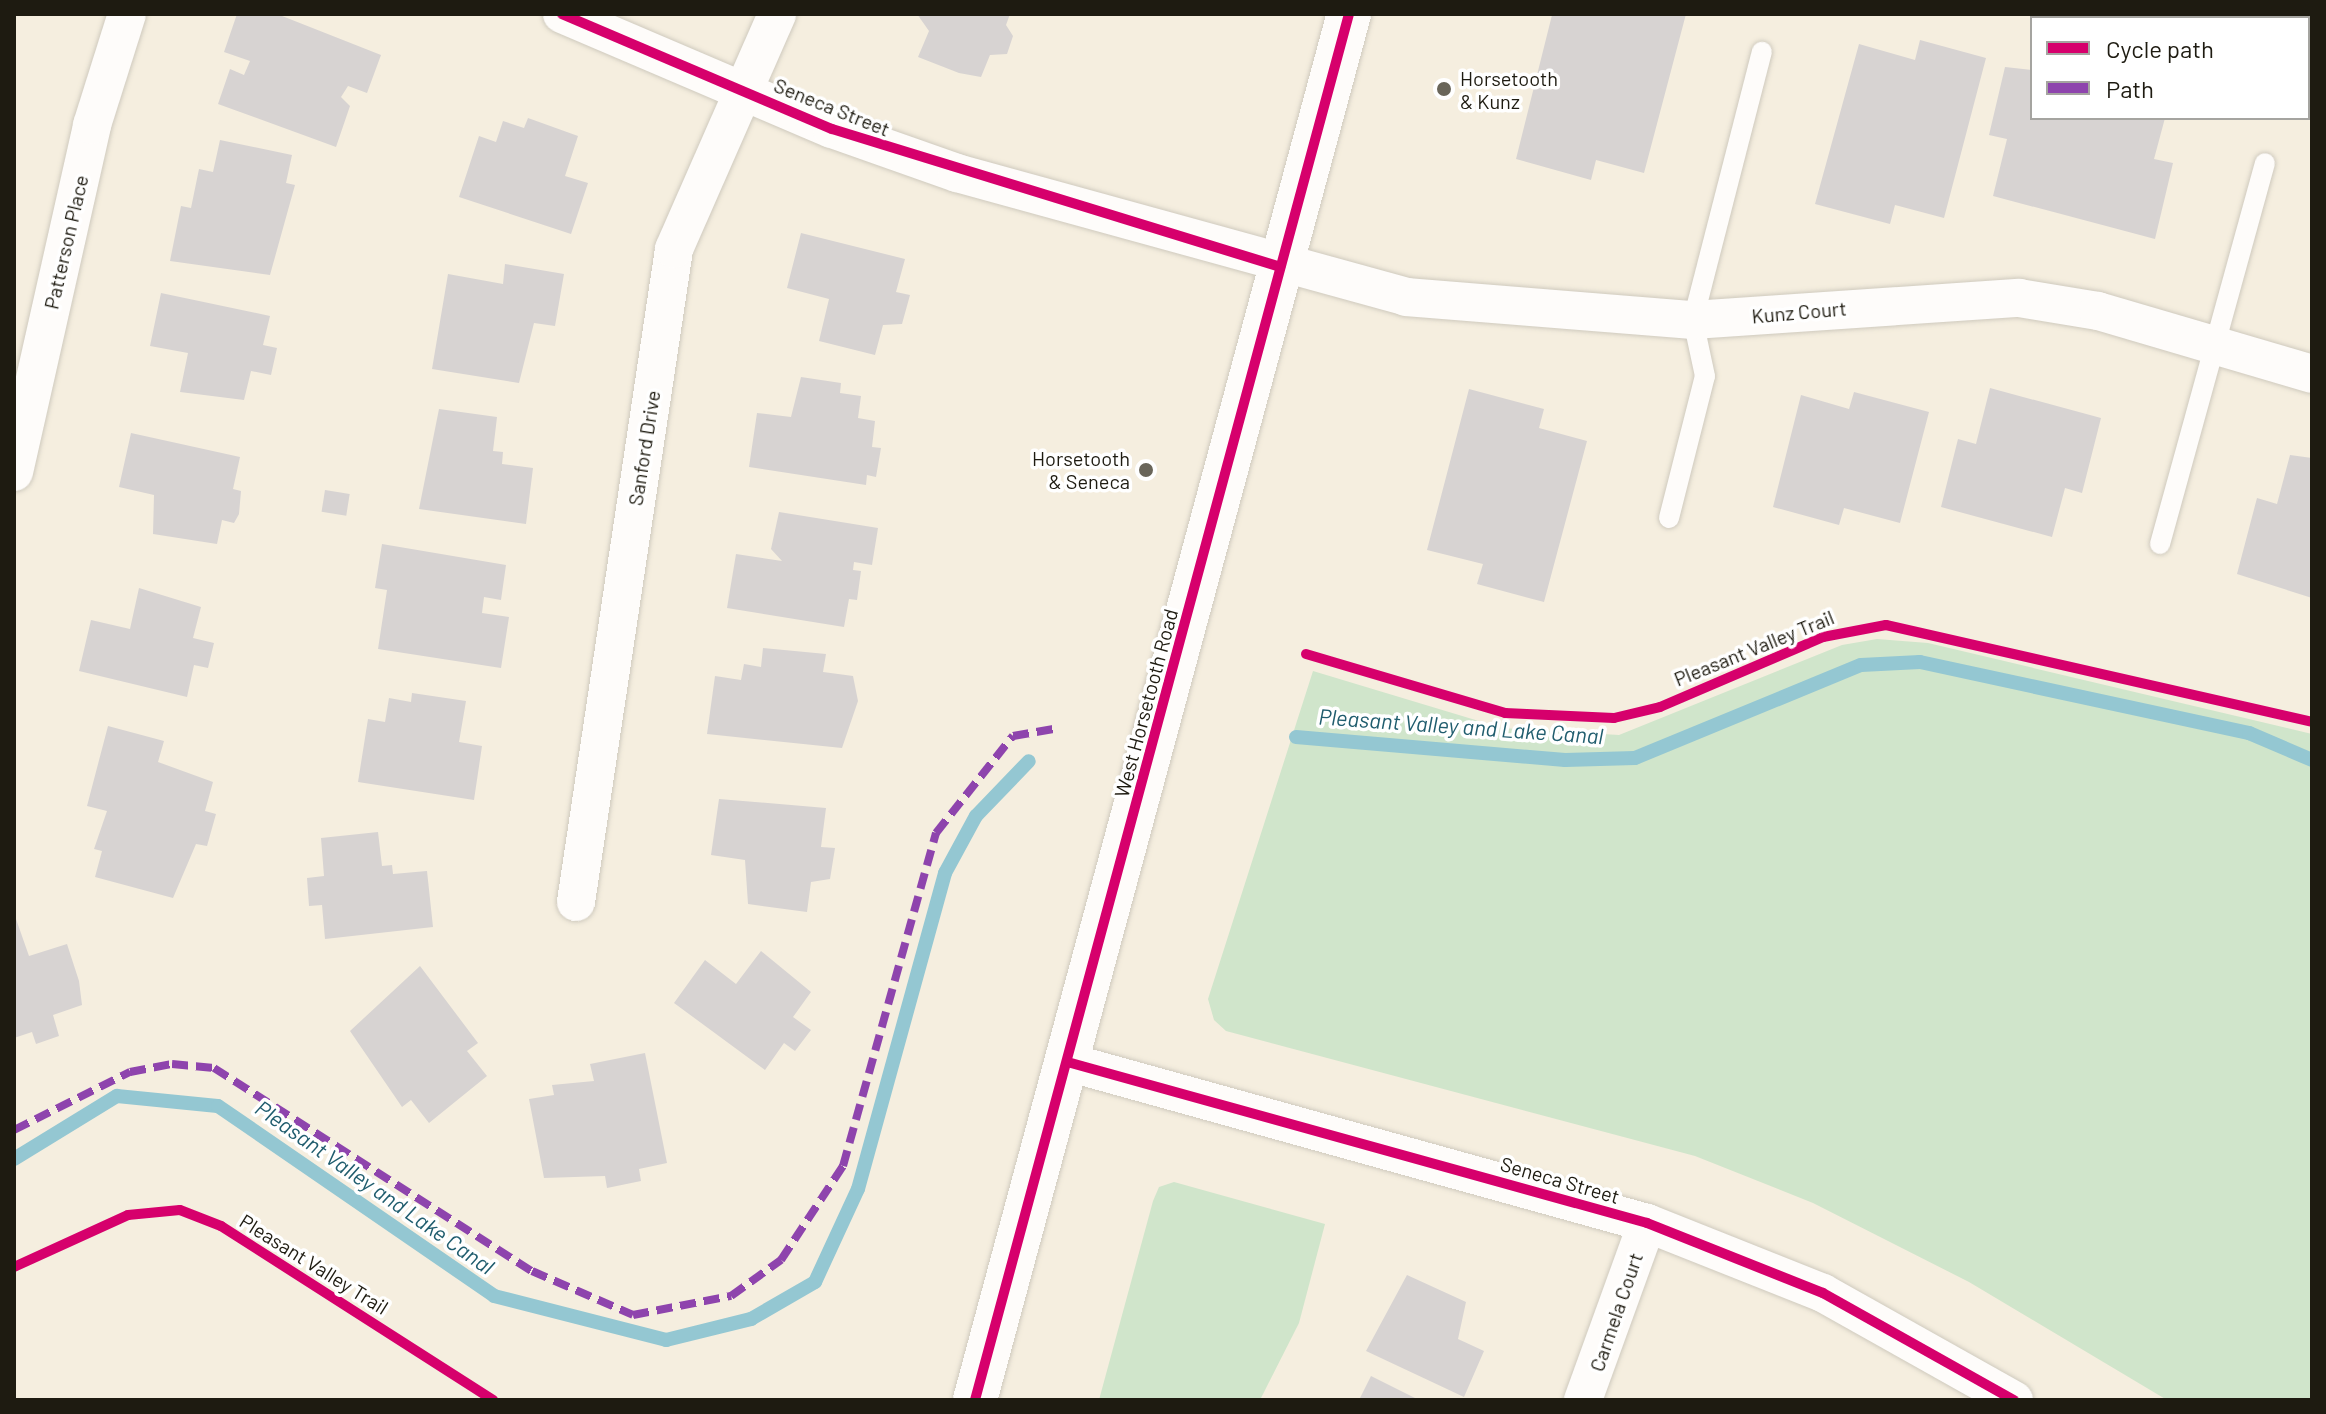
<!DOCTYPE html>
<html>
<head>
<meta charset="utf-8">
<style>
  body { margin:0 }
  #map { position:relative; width:2326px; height:1414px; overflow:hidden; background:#f5eedf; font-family:Barlow,sans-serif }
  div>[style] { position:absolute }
  .green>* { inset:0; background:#d0e5cb }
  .stream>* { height:14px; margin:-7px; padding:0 7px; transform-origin:7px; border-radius:7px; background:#94c7d2 }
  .building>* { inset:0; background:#d7d3d2; transform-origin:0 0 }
  .roads { filter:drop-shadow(0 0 2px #cfcabe) drop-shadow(0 0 2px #cfcabe) }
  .lane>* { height:20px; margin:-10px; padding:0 10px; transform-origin:10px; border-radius:10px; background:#fefcfa }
  .street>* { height:38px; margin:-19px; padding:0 19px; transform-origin:19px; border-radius:19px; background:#fefcfa }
  .secondary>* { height:44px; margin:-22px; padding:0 22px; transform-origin:22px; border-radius:22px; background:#fefcfa }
  .quiet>* { height:8px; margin-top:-4px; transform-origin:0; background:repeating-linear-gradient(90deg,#8e44ad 0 16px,transparent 0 24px) }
  .cycleway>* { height:10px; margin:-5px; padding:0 5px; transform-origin:5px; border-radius:5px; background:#d6006c }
  .dots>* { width:22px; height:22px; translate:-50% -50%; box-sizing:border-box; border:4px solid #fff; border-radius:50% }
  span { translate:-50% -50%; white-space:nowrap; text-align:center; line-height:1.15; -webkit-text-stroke:7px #fff; paint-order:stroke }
  .poi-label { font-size:20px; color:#1e1b11 }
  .left { translate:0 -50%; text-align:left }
  .right { translate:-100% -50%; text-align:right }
  .street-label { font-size:20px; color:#1e1b11 }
  .water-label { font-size:22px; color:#205d6e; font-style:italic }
  .frame { position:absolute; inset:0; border:16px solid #1e1b11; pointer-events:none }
  .legend { position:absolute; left:2030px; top:16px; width:280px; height:104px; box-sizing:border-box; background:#fff; border:2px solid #a5a4a0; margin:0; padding:10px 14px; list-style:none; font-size:24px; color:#1e1b11 }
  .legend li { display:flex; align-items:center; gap:16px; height:40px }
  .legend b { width:40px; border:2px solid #a5a4a0 }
</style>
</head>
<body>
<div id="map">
  <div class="green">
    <i style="clip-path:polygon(1877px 639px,1928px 643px,2312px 734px,2312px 1400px,2167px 1400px,1969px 1282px,1813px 1203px,1695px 1156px,1226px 1031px,1214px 1020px,1208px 999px,1313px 671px,1502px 728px,1619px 735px,1842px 645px)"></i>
    <i style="clip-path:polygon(1174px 1182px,1325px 1224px,1299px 1323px,1260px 1400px,1099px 1400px,1153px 1201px,1159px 1187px)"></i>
  </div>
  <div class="stream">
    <i style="left:1296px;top:737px;width:270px;rotate:4.9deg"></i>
    <i style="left:1565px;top:760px;width:70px;rotate:-1.6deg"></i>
    <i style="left:1635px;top:758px;width:244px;rotate:-22.4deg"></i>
    <i style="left:1861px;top:665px;width:59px;rotate:-2.9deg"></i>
    <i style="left:1920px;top:662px;width:337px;rotate:12.2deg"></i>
    <i style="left:2249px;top:733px;width:69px;rotate:23.2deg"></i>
    <i style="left:14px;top:1159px;width:121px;rotate:-31.5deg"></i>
    <i style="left:117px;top:1096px;width:101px;rotate:5.7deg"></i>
    <i style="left:218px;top:1106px;width:335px;rotate:34.5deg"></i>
    <i style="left:494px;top:1296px;width:178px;rotate:14.3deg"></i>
    <i style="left:666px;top:1340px;width:88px;rotate:-13.9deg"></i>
    <i style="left:751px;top:1319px;width:74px;rotate:-30deg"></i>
    <i style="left:815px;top:1282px;width:102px;rotate:-65.2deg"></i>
    <i style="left:858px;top:1189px;width:328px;rotate:-74.6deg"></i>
    <i style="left:945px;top:873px;width:65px;rotate:-61.5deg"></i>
    <i style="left:976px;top:816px;width:76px;rotate:-46.1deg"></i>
  </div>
  <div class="building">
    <i style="clip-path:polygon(237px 14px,277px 14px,381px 55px,367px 93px,348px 86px,341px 97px,350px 106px,336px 147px,218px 104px,230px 69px,244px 75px,250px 61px,224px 52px)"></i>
    <i style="clip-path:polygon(917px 14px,1010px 14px,1006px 25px,1013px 36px,1007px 54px,990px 55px,981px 77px,959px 73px,918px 57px,929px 31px)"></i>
    <i style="clip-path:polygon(1686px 14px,1644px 173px,1596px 160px,1591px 180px,1516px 159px,1552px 15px)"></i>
    <i style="clip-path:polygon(1920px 40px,1986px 58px,1944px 218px,1895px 205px,1890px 224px,1815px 204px,1859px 44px,1915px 60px)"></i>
    <i style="clip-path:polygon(2005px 67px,2032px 70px,2032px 118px,2165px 118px,2154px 159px,2173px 163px,2155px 239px,1993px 196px,2007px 139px,1989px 135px)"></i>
    <i style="clip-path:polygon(528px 118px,578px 136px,565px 176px,588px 183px,571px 234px,459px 197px,479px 136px,496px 142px,503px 121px,524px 128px)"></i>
    <i style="clip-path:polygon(220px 140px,292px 155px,286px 183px,295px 185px,270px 275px,170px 261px,181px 206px,191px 208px,199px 169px,213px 172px)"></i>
    <i style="clip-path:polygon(801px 233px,905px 259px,896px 292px,910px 295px,902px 324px,883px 325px,875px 355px,819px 341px,829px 299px,787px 288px)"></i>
    <i style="clip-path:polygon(505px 264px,564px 274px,555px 326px,534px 323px,519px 383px,432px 369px,448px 274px,503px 284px)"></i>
    <i style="clip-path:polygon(161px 293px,270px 316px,263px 345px,277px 348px,271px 375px,251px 371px,244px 400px,180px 392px,188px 353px,150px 346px)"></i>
    <i style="clip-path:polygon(801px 377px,841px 383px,840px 393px,861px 396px,858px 418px,875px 421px,872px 447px,881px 448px,876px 477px,867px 475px,866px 485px,749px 467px,757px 413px,791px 417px)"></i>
    <i style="clip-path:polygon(1990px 388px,2101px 418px,2082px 493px,2065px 488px,2052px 537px,1941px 507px,1958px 439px,1976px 444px)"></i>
    <i style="clip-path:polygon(1469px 389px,1544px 409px,1539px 428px,1587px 441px,1544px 602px,1477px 584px,1483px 564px,1427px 550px)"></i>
    <i style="clip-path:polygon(1854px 392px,1929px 412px,1900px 523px,1844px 508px,1839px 525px,1773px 507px,1801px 395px,1849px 409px)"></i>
    <i style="clip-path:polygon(439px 409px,497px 417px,493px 451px,503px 452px,502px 464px,533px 468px,526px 524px,419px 509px)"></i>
    <i style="clip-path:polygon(131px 433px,240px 457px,233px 489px,241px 491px,239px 514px,234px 523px,222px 520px,217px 544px,153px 534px,154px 495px,119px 487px)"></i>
    <i style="clip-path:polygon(2290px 455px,2312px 458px,2312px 598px,2237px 574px,2257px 498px,2277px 504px)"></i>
    <i style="left:325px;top:490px;width:25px;height:22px;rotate:9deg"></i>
    <i style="clip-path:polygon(779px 512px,878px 528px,872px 565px,854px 562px,853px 570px,861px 571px,857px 600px,849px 599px,844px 627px,727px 608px,736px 554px,782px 561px,771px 549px)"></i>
    <i style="clip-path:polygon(382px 544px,506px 565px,501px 600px,484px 597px,482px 613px,509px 617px,501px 668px,378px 649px,387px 590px,375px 588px)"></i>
    <i style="clip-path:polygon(139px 588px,201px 607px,193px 638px,214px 643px,208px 668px,194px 665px,187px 697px,79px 671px,91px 620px,130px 629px)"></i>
    <i style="clip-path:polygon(763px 648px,826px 654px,823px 672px,853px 676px,858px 701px,842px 748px,707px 734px,715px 676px,741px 680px,744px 664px,761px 667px)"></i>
    <i style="clip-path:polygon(412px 693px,466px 701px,459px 742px,482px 746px,474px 800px,358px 782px,368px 719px,385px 722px,389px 698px,411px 702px)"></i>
    <i style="clip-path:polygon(108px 726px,164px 741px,158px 762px,213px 782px,205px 811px,216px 814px,207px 846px,196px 844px,173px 898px,95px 877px,102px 851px,94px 849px,107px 811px,87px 806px)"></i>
    <i style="clip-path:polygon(719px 799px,826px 808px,821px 847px,835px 848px,830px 879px,811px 882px,807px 912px,748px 904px,745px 860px,711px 855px)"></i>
    <i style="clip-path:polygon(378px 832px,382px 866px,392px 865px,393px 874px,427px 871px,433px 927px,325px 939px,322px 905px,309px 906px,307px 878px,324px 876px,321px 838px)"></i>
    <i style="clip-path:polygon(16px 919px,29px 956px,67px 944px,79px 981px,82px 1005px,53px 1015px,59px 1036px,36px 1044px,32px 1032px,14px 1038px)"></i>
    <i style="clip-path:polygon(761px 951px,811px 992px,793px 1017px,811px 1030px,795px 1051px,784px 1043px,765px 1070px,674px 1003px,705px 960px,736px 984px)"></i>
    <i style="clip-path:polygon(420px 966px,478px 1043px,467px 1051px,487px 1076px,429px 1123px,411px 1100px,402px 1107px,350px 1031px)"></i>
    <i style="clip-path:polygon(645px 1053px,667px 1163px,639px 1169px,641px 1181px,607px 1188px,605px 1176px,544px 1178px,529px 1099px,554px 1095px,552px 1085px,594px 1081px,590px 1064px)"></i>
    <i style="clip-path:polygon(1407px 1275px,1466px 1302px,1458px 1339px,1484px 1351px,1464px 1397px,1366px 1351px)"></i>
    <i style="clip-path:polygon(1371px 1376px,1419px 1400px,1359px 1400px)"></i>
  </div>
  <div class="roads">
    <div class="lane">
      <i style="left:1669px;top:518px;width:146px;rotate:-75.8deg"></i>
      <i style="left:1705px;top:376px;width:57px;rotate:-102.1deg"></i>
      <i style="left:1693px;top:320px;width:277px;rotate:-75.6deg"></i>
      <i style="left:2160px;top:544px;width:395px;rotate:-74.6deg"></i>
    </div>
    <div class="street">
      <i style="left:562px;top:14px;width:293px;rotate:23.1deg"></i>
      <i style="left:832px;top:129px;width:133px;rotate:19.4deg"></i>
      <i style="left:957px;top:173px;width:466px;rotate:15.4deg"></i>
      <i style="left:1406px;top:297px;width:288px;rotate:4.6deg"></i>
      <i style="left:1693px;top:320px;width:327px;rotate:-3.9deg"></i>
      <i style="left:2019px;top:298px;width:80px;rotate:9.3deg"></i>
      <i style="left:2098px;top:311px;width:223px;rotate:16.4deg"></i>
      <i style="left:14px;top:472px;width:356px;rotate:-77.3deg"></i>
      <i style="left:92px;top:125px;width:116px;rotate:-72.5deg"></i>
      <i style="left:576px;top:902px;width:660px;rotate:-81.46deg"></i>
      <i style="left:674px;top:249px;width:257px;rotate:-66.3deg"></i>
      <i style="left:1071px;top:1063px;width:598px;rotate:15.52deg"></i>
      <i style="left:1647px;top:1223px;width:189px;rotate:21.7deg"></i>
      <i style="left:1823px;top:1293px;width:219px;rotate:29.3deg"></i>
      <i style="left:1583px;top:1400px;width:188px;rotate:-70.1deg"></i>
    </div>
    <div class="secondary">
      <i style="left:975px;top:1400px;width:1436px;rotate:-74.9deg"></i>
    </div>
  </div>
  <div class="quiet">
    <i style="left:14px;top:1130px;width:130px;rotate:-26.6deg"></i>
    <i style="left:130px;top:1072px;width:43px;rotate:-10.8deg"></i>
    <i style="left:172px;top:1064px;width:42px;rotate:5.4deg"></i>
    <i style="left:214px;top:1068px;width:377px;rotate:32.6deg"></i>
    <i style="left:532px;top:1271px;width:110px;rotate:23.5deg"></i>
    <i style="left:633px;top:1315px;width:100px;rotate:-11deg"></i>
    <i style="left:731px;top:1296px;width:62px;rotate:-35.8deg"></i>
    <i style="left:781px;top:1260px;width:113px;rotate:-56.6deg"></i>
    <i style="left:843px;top:1166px;width:346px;rotate:-74.4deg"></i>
    <i style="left:936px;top:833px;width:124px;rotate:-51.6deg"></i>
    <i style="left:1013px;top:736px;width:41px;rotate:-9.9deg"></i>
  </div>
  <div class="cycleway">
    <i style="left:562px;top:14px;width:293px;rotate:23.1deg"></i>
    <i style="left:832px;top:129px;width:469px;rotate:17.1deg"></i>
    <i style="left:1306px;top:654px;width:208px;rotate:16.5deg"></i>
    <i style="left:1505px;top:713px;width:109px;rotate:2.6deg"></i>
    <i style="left:1614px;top:718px;width:47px;rotate:-13.4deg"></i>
    <i style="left:1660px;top:707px;width:177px;rotate:-23.2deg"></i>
    <i style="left:1823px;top:637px;width:64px;rotate:-10.8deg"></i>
    <i style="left:1886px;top:625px;width:437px;rotate:12.8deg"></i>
    <i style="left:1071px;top:1063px;width:598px;rotate:15.52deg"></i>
    <i style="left:1647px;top:1223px;width:189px;rotate:21.7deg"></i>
    <i style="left:1823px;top:1293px;width:219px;rotate:29.3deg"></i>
    <i style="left:14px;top:1267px;width:125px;rotate:-24.5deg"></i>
    <i style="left:128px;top:1215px;width:52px;rotate:-5.5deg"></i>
    <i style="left:180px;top:1210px;width:44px;rotate:21.3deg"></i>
    <i style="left:221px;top:1226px;width:323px;rotate:32.6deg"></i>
    <i style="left:975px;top:1400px;width:1436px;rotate:-74.9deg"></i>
  </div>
  <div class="dots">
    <i style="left:1444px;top:89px;background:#696559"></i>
    <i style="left:1146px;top:470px;background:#696559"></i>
  </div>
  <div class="poi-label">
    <span class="left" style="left:1460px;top:90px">Horsetooth<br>&amp; Kunz</span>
    <span class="right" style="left:1130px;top:470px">Horsetooth<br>&amp; Seneca</span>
  </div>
  <div class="street-label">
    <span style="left:832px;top:107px;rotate:22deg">Seneca Street</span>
    <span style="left:66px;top:242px;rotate:-77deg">Patterson Place</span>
    <span style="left:1799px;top:312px;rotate:-5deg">Kunz Court</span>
    <span style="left:644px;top:448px;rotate:-81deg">Sanford Drive</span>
    <span style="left:1754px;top:648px;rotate:-22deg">Pleasant Valley Trail</span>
    <span style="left:1146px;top:703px;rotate:-75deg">West Horsetooth Road</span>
    <span style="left:1560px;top:1180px;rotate:16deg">Seneca Street</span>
    <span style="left:314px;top:1264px;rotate:32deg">Pleasant Valley Trail</span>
    <span style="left:1616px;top:1312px;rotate:-71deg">Carmela Court</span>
  </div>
  <div class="water-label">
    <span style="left:1461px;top:726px;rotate:4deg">Pleasant Valley and Lake Canal</span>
    <span style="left:375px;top:1187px;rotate:35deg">Pleasant Valley and Lake Canal</span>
  </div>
  <div class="frame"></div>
  <ul class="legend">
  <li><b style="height:10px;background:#d6006c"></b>Cycle path</li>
  <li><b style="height:10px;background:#8e44ad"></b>Path</li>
  </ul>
</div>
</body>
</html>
